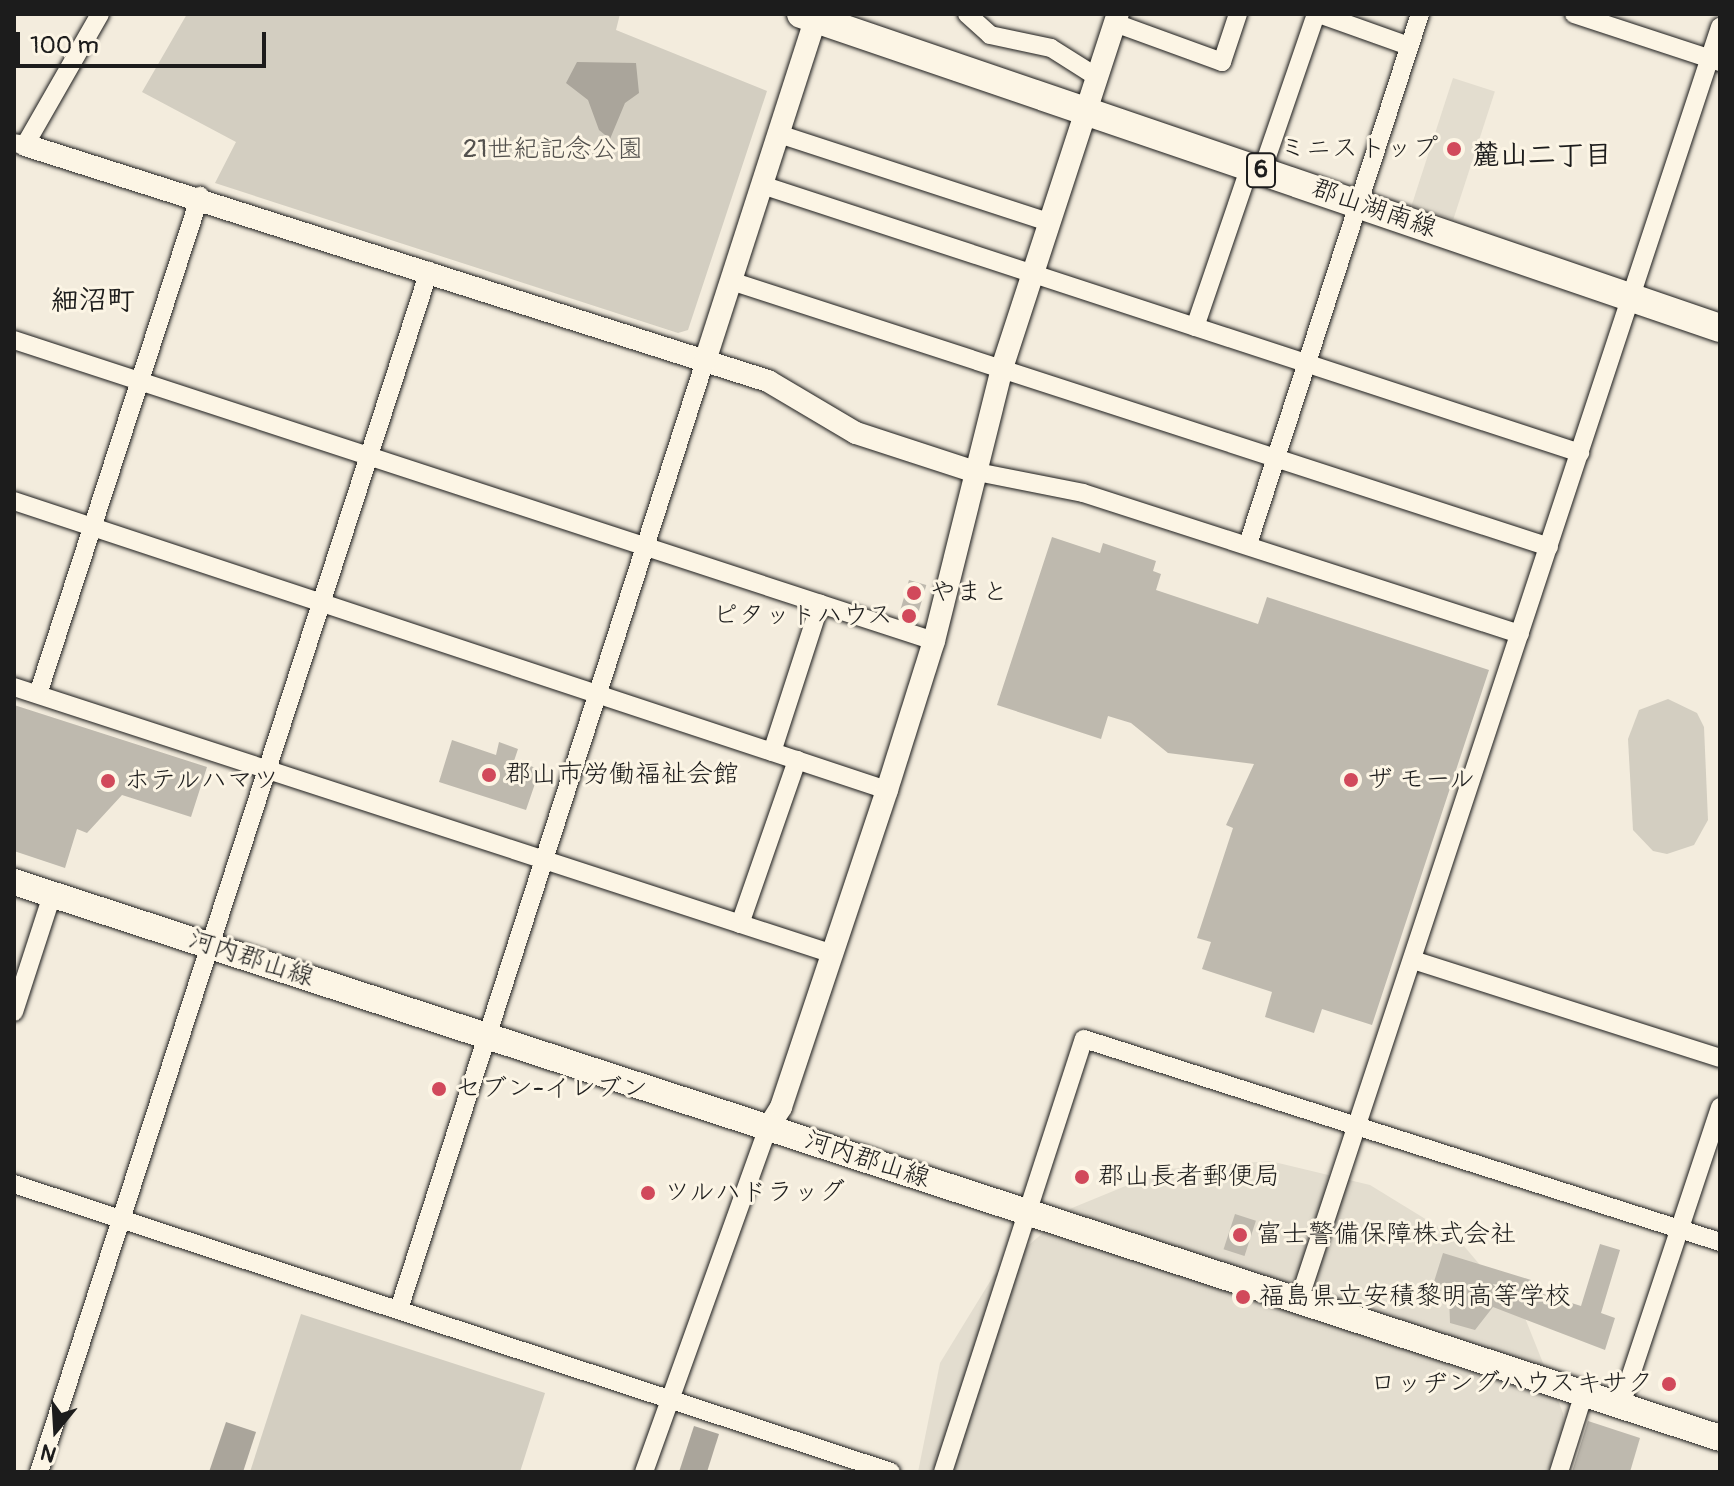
<!DOCTYPE html>
<html>
<head>
<meta charset="utf-8">
<style>
  body { margin:0 }
  #map { position:relative; width:1734px; height:1486px; overflow:hidden; background:#f3ecdd; font-family:Pangolin,"Klee One",sans-serif }
  div>[style] { position:absolute }
  .built>* { inset:0; background:#e3ddcf; transform-origin:0 0 }
  .green>* { inset:0; background:#d3cec1 }
  .water>* { inset:0; background:#aaa59b }
  .building>* { inset:0; background:#beb9ae; transform-origin:0 0 }
  .roads { filter:drop-shadow(0 0 2px #1c1c1c) drop-shadow(0 0 2px #1c1c1c) }
  .minor>* { height:18px; margin:-9px; padding:0 9px; transform-origin:9px; border-radius:9px; background:#fcf5e5 }
  .tertiary>* { height:22px; margin:-11px; padding:0 11px; transform-origin:11px; border-radius:11px; background:#fcf5e5 }
  .secondary>* { height:26px; margin:-13px; padding:0 13px; transform-origin:13px; border-radius:13px; background:#fcf5e5 }
  .primary>* { height:28px; margin:-14px; padding:0 14px; transform-origin:14px; border-radius:14px; background:#fcf5e5 }
  .dots>* { width:22px; height:22px; translate:-50% -50%; box-sizing:border-box; border:4px solid #fcf5e5; border-radius:50% }
  span { translate:-50% -50%; white-space:nowrap; text-align:center; line-height:1.15; -webkit-text-stroke:6px #fcf5e5; paint-order:stroke }
  .shield-label span { padding:2px 6px; background:#fcf5e5; border:2px solid; border-radius:6px; -webkit-text-stroke-width:0 }
  .shield-label { font-size:24px; color:#1c1c1c; font-weight:700 }
  .poi-label { font-size:26px; color:#1c1c1c }
  .right { translate:-100% -50%; text-align:right }
  .left { translate:0 -50%; text-align:left }
  .park-label { font-size:26px; color:#53514e }
  .street-label { font-size:26px; color:#1c1c1c }
  .neighbourhood-label { font-size:28px; color:#1c1c1c; font-weight:700 }
  .frame { position:absolute; inset:0; border:16px solid #1c1c1c; pointer-events:none }
  .north { position:absolute; left:16px; top:1390px; width:80px; height:80px; -webkit-text-stroke:6px #fcf5e5; paint-order:stroke; rotate:198deg; font-size:22px; font-weight:700; line-height:32px; text-align:center; color:#1c1c1c }
  .north::after { content:''; display:block; margin:auto; width:28px; height:36px; background:#1c1c1c; clip-path:polygon(50% 0,100% 100%,50% 72%,0 100%) }
  .scale { position:absolute; left:16px; top:32px; width:250px; height:36px; box-sizing:border-box; border:4px solid #1c1c1c; border-top:0; padding-left:10px; font-size:24px; line-height:28px; white-space:nowrap; color:#1c1c1c; -webkit-text-stroke:6px #fcf5e5; paint-order:stroke }
</style>
</head>
<body>
<div id="map">
  <div class="built">
    <i style="left:1453px;top:78px;width:44px;height:134px;rotate:18deg"></i>
    <i style="clip-path:polygon(1270px 1161px,1370px 1185px,1458px 1239px,1525px 1318px,1563px 1413px,1567px 1472px,918px 1472px,940px 1363px,994px 1275px,1072px 1208px,1167px 1169px)"></i>
  </div>
  <div class="green">
    <i style="clip-path:polygon(187px 14px,620px 14px,616px 30px,767px 91px,688px 330px,678px 333px,215px 183px,236px 142px,142px 92px)"></i>
    <i style="clip-path:polygon(1668px 699px,1697px 713px,1704px 727px,1708px 820px,1694px 845px,1667px 854px,1653px 851px,1633px 830px,1628px 739px,1639px 710px)"></i>
    <i style="clip-path:polygon(301px 1314px,545px 1393px,520px 1472px,250px 1472px)"></i>
  </div>
  <div class="water">
    <i style="clip-path:polygon(577px 62px,636px 63px,639px 93px,625px 103px,610px 139px,599px 130px,588px 100px,566px 83px)"></i>
    <i style="clip-path:polygon(226px 1422px,256px 1432px,243px 1472px,209px 1472px)"></i>
    <i style="clip-path:polygon(694px 1426px,719px 1434px,707px 1472px,679px 1472px)"></i>
  </div>
  <div class="building">
    <i style="clip-path:polygon(1052px 537px,1100px 553px,1103px 543px,1156px 561px,1153px 571px,1161px 574px,1156px 590px,1258px 624px,1267px 597px,1489px 670px,1372px 1025px,1322px 1009px,1314px 1033px,1265px 1017px,1272px 992px,1202px 969px,1211px 942px,1197px 938px,1233px 828px,1226px 825px,1254px 764px,1168px 753px,1131px 723px,1108px 716px,1101px 739px,997px 705px)"></i>
    <i style="left:909px;top:580px;width:18px;height:38px;rotate:16deg"></i>
    <i style="clip-path:polygon(14px 705px,207px 767px,191px 817px,122px 795px,87px 833px,77px 829px,65px 868px,14px 851px)"></i>
    <i style="clip-path:polygon(452px 740px,496px 755px,499px 742px,518px 749px,514px 761px,540px 769px,526px 810px,439px 782px)"></i>
    <i style="left:1235px;top:1214px;width:22px;height:37px;rotate:18deg"></i>
    <i style="clip-path:polygon(1600px 1244px,1620px 1250px,1601px 1313px,1615px 1318px,1605px 1350px,1493px 1307px,1475px 1330px,1450px 1323px,1449px 1294px,1432px 1288px,1443px 1253px,1531px 1280px,1528px 1289px,1581px 1306px)"></i>
    <i style="clip-path:polygon(1588px 1421px,1640px 1438px,1630px 1472px,1572px 1472px)"></i>
  </div>
  <div class="roads">
    <div class="minor">
      <i style="left:967px;top:14px;width:31px;rotate:42deg"></i>
      <i style="left:990px;top:35px;width:62px;rotate:12deg"></i>
      <i style="left:1051px;top:48px;width:54px;rotate:32.2deg"></i>
      <i style="left:1319px;top:14px;width:96px;rotate:19.6deg"></i>
      <i style="left:1574px;top:14px;width:154px;rotate:18.2deg"></i>
      <i style="left:1115px;top:23px;width:114px;rotate:20deg"></i>
      <i style="left:1222px;top:62px;width:51px;rotate:-71.6deg"></i>
      <i style="left:779px;top:134px;width:284px;rotate:18.1deg"></i>
      <i style="left:14px;top:143px;width:11px;rotate:10deg"></i>
      <i style="left:25px;top:145px;width:151px;rotate:-60.2deg"></i>
      <i style="left:1262px;top:171px;width:166px;rotate:-71deg"></i>
      <i style="left:762px;top:185px;width:861px;rotate:18.14deg"></i>
      <i style="left:731px;top:281px;width:860px;rotate:18.01deg"></i>
      <i style="left:1195px;top:327px;width:170px;rotate:-71.1deg"></i>
      <i style="left:14px;top:340px;width:968px;rotate:18.12deg"></i>
      <i style="left:972px;top:471px;width:113px;rotate:11.2deg"></i>
      <i style="left:1083px;top:493px;width:459px;rotate:17.9deg"></i>
      <i style="left:14px;top:501px;width:920px;rotate:18.32deg"></i>
      <i style="left:1248px;top:544px;width:557px;rotate:-72.02deg"></i>
      <i style="left:14px;top:687px;width:861px;rotate:18.06deg"></i>
      <i style="left:38px;top:694px;width:524px;rotate:-71.98deg"></i>
      <i style="left:772px;top:752px;width:156px;rotate:-72deg"></i>
      <i style="left:740px;top:924px;width:174px;rotate:-70.8deg"></i>
      <i style="left:1413px;top:960px;width:322px;rotate:17.7deg"></i>
      <i style="left:14px;top:1012px;width:123px;rotate:-72deg"></i>
      <i style="left:14px;top:1184px;width:923px;rotate:18.18deg"></i>
      <i style="left:1299px;top:1300px;width:1341px;rotate:-71.7deg"></i>
      <i style="left:399px;top:1309px;width:996px;rotate:-72.11deg"></i>
      <i style="left:1621px;top:1405px;width:314px;rotate:-71.6deg"></i>
      <i style="left:39px;top:1472px;width:1263px;rotate:-72.01deg"></i>
      <i style="left:644px;top:1472px;width:366px;rotate:-70.2deg"></i>
      <i style="left:943px;top:1472px;width:455px;rotate:-72deg"></i>
      <i style="left:1084px;top:1039px;width:668px;rotate:17.7deg"></i>
      <i style="left:1559px;top:1472px;width:83px;rotate:-72.4deg"></i>
    </div>
    <div class="tertiary">
      <i style="left:25px;top:145px;width:780px;rotate:17.62deg"></i>
      <i style="left:768px;top:381px;width:102px;rotate:30.6deg"></i>
      <i style="left:856px;top:433px;width:122px;rotate:18.1deg"></i>
      <i style="left:705px;top:361px;width:365px;rotate:-72.1deg"></i>
      <i style="left:768px;top:1128px;width:25px;rotate:-58deg"></i>
      <i style="left:781px;top:1107px;width:334px;rotate:-71.5deg"></i>
      <i style="left:887px;top:790px;width:156px;rotate:-72.5deg"></i>
      <i style="left:934px;top:641px;width:281px;rotate:-76deg"></i>
      <i style="left:1002px;top:368px;width:373px;rotate:-71.9deg"></i>
    </div>
    <div class="secondary">
      <i style="left:14px;top:882px;width:1794px;rotate:18.05deg"></i>
    </div>
    <div class="primary">
      <i style="left:801px;top:14px;width:971px;rotate:18.86deg"></i>
    </div>
  </div>
  <div class="dots">
    <i style="left:1454px;top:149px;background:#d1495b"></i>
    <i style="left:914px;top:593px;background:#d1495b"></i>
    <i style="left:909px;top:616px;background:#d1495b"></i>
    <i style="left:489px;top:775px;background:#d1495b"></i>
    <i style="left:1351px;top:780px;background:#d1495b"></i>
    <i style="left:108px;top:781px;background:#d1495b"></i>
    <i style="left:439px;top:1089px;background:#d1495b"></i>
    <i style="left:1082px;top:1177px;background:#d1495b"></i>
    <i style="left:648px;top:1193px;background:#d1495b"></i>
    <i style="left:1240px;top:1235px;background:#d1495b"></i>
    <i style="left:1243px;top:1297px;background:#d1495b"></i>
    <i style="left:1669px;top:1384px;background:#d1495b"></i>
  </div>
  <div class="shield-label">
    <span style="left:1261px;top:170px">6</span>
  </div>
  <div class="poi-label">
    <span class="right" style="left:1438px;top:149px">ミニストップ</span>
    <span class="left" style="left:930px;top:593px">やまと</span>
    <span class="right" style="left:893px;top:616px">ピタットハウス</span>
    <span class="left" style="left:505px;top:775px">郡山市労働福祉会館</span>
    <span class="left" style="left:1367px;top:780px">ザ モール</span>
    <span class="left" style="left:124px;top:781px">ホテルハマツ</span>
    <span class="left" style="left:455px;top:1089px">セブン-イレブン</span>
    <span class="left" style="left:1098px;top:1177px">郡山長者郵便局</span>
    <span class="left" style="left:664px;top:1193px">ツルハドラッグ</span>
    <span class="left" style="left:1256px;top:1235px">富士警備保障株式会社</span>
    <span class="left" style="left:1259px;top:1297px">福島県立安積黎明高等学校</span>
    <span class="right" style="left:1653px;top:1384px">ロッヂングハウスキサク</span>
  </div>
  <div class="park-label">
    <span style="left:553px;top:150px">21世紀記念公園</span>
  </div>
  <div class="street-label">
    <span style="left:1374px;top:209px;rotate:19deg">郡山湖南線</span>
    <span style="left:251px;top:959px;rotate:18deg">河内郡山線</span>
    <span style="left:867px;top:1160px;rotate:18deg">河内郡山線</span>
  </div>
  <div class="neighbourhood-label">
    <span style="left:1542px;top:156px">麓山二丁目</span>
    <span style="left:93px;top:301px">細沼町</span>
  </div>
  <div class="frame"></div>
  <div class="north">N</div>
  <div class="scale">100 m</div>
</div>
</body>
</html>
